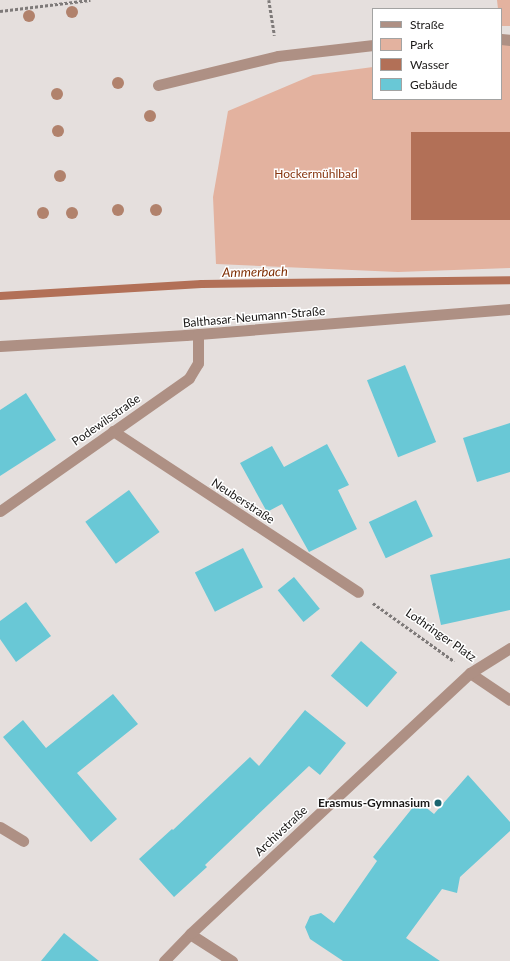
<!DOCTYPE html>
<html>
<head>
<meta charset="utf-8">
<style>
  body { margin:0 }
  #map { position:relative; width:510px; height:961px; overflow:hidden; background:#e5dfdd; font-family:Lato,sans-serif }
  div>[style] { position:absolute }
  .green>* { inset:0; background:#e3b29f }
  .water>* { inset:0; background:#b27057; transform-origin:0 0 }
  .stream>* { height:8px; margin:-4px; padding:0 4px; transform-origin:4px; border-radius:4px; background:#b27057 }
  .building>* { inset:0; background:#69c8d6; transform-origin:0 0 }
  .path>* { height:2.5px; margin-top:-1.25px; transform-origin:0; background:repeating-linear-gradient(90deg,#7e7a79 0 3px,transparent 0 5px) }
  .pedestrian>* { height:11px; margin:-5.5px; padding:0 5.5px; transform-origin:5.5px; border-radius:5.5px; background:#ae9084 }
  .minor>* { height:11px; margin:-5.5px; padding:0 5.5px; transform-origin:5.5px; border-radius:5.5px; background:#ae9084 }
  .trees>* { width:12px; height:12px; margin:-6px; border-radius:50%; background:#b1826c }
  .dots>* { width:11px; height:11px; translate:-50% -50%; box-sizing:border-box; border:2px solid #fff; border-radius:50% }
  span { translate:-50% -50%; white-space:nowrap; text-align:center; line-height:1.15; -webkit-text-stroke:3px #fff; paint-order:stroke }
  .park-label { font-size:12px; color:#87350f }
  .street-label { font-size:12px; color:#1a1817 }
  .poi-label { font-size:12px; color:#1a1817; font-weight:700 }
  .right { translate:-100% -50%; text-align:right }
  .water-label { font-size:13px; color:#803006; font-style:italic }
  .legend { position:absolute; left:372px; top:8px; width:130px; height:92px; box-sizing:border-box; background:#fff; border:1px solid #a3a3a2; margin:0; padding:5px 7px; list-style:none; font-size:12px; color:#1a1817 }
  .legend li { display:flex; align-items:center; gap:8px; height:20px }
  .legend b { width:20px; border:1px solid #a3a3a2 }
</style>
</head>
<body>
<div id="map">
  <div class="green">
    <i style="clip-path:polygon(497px 0,510px 0,510px 26px,501px 26px,501px 9px,498px 9px)"></i>
    <i style="clip-path:polygon(510px 42px,510px 268px,398px 272px,216px 264px,213px 197px,228px 111px,313px 75px,373px 67px,373px 99px,501px 99px,501px 43px)"></i>
  </div>
  <div class="water">
    <i style="left:510px;top:132px;width:88px;height:99px;rotate:90deg"></i>
  </div>
  <div class="stream">
    <i style="left:0;top:296px;width:202px;rotate:-3.4deg"></i>
    <i style="left:202px;top:284px;width:308px;rotate:-0.7deg"></i>
  </div>
  <div class="building">
    <i style="left:405px;top:365px;width:83px;height:41px;rotate:68deg"></i>
    <i style="clip-path:polygon(26px 393px,56px 440px,0 476px,0 410px)"></i>
    <i style="clip-path:polygon(510px 423px,510px 472px,477px 482px,463px 438px)"></i>
    <i style="clip-path:polygon(327px 444px,349px 485px,338px 490px,357px 529px,309px 552px,282px 504px,267px 512px,240px 463px,272px 446px,284px 467px)"></i>
    <i style="left:129px;top:490px;width:52px;height:54px;rotate:54deg"></i>
    <i style="left:416px;top:500px;width:40px;height:52px;rotate:65deg"></i>
    <i style="left:243px;top:548px;width:44px;height:54px;rotate:63deg"></i>
    <i style="clip-path:polygon(510px 558px,510px 610px,441px 625px,430px 575px)"></i>
    <i style="left:294px;top:577px;width:41px;height:21px;rotate:51deg"></i>
    <i style="clip-path:polygon(26px 602px,51px 636px,16px 662px,0 639px,0 621px)"></i>
    <i style="left:361px;top:641px;width:48px;height:46px;rotate:41deg"></i>
    <i style="clip-path:polygon(113px 694px,138px 724px,77px 773px,117px 819px,91px 842px,3px 737px,23px 720px,46px 748px)"></i>
    <i style="clip-path:polygon(305px 710px,346px 743px,320px 775px,309px 766px,205px 865px,207px 867px,174px 897px,139px 859px,172px 829px,173px 830px,250px 757px,259px 766px)"></i>
    <i style="clip-path:polygon(468px 775px,510px 822px,510px 831px,460px 877px,457px 893px,442px 889px,406px 938px,440px 961px,343px 961px,310px 939px,305px 927px,310px 916px,321px 913px,334px 923px,377px 861px,373px 857px,418px 801px,434px 814px)"></i>
    <i style="clip-path:polygon(64px 933px,99px 961px,41px 961px)"></i>
  </div>
  <div class="path">
    <i style="left:269px;top:0;width:36px;rotate:81deg"></i>
    <i style="left:0;top:11px;width:91px;rotate:-7deg"></i>
    <i style="left:373px;top:603px;width:100px;rotate:35.6deg"></i>
  </div>
  <div class="pedestrian">
    <i style="left:501px;top:39px;width:9px;rotate:6deg"></i>
    <i style="left:158px;top:85px;width:123px;rotate:-13.6deg"></i>
    <i style="left:278px;top:56px;width:96px;rotate:-6.6deg"></i>
  </div>
  <div class="minor">
    <i style="left:0;top:346px;width:186px;rotate:-3.4deg"></i>
    <i style="left:186px;top:335px;width:325px;rotate:-4.6deg"></i>
    <i style="left:113px;top:431px;width:293px;rotate:33.3deg"></i>
    <i style="left:0;top:511px;width:231px;rotate:-35.1deg"></i>
    <i style="left:189px;top:378px;width:17px;rotate:-59deg"></i>
    <i style="left:198px;top:363px;width:29px;rotate:-90deg"></i>
    <i style="left:470px;top:673px;width:48px;rotate:34deg"></i>
    <i style="left:0;top:827px;width:27px;rotate:31deg"></i>
    <i style="left:190px;top:934px;width:50px;rotate:32.7deg"></i>
    <i style="left:164px;top:961px;width:39px;rotate:-46deg"></i>
    <i style="left:191px;top:933px;width:381px;rotate:-43deg"></i>
    <i style="left:470px;top:673px;width:47px;rotate:-32deg"></i>
  </div>
  <div class="trees">
    <i style="left:72px;top:12px"></i>
    <i style="left:29px;top:16px"></i>
    <i style="left:118px;top:83px"></i>
    <i style="left:57px;top:94px"></i>
    <i style="left:150px;top:116px"></i>
    <i style="left:58px;top:131px"></i>
    <i style="left:60px;top:176px"></i>
    <i style="left:118px;top:210px"></i>
    <i style="left:156px;top:210px"></i>
    <i style="left:43px;top:213px"></i>
    <i style="left:72px;top:213px"></i>
  </div>
  <div class="dots">
    <i style="left:438px;top:803px;background:#1a6570"></i>
  </div>
  <div class="park-label">
    <span style="left:316px;top:174px">Hockermühlbad</span>
  </div>
  <div class="street-label">
    <span style="left:254px;top:317px;rotate:-5deg">Balthasar-Neumann-Straße</span>
    <span style="left:106px;top:420px;rotate:-35deg">Podewilsstraße</span>
    <span style="left:243px;top:501px;rotate:33deg">Neuberstraße</span>
    <span style="left:441px;top:635px;rotate:35deg">Lothringer Platz</span>
    <span style="left:281px;top:831px;rotate:-43deg">Archivstraße</span>
  </div>
  <div class="poi-label">
    <span class="right" style="left:430px;top:803px">Erasmus-Gymnasium</span>
  </div>
  <div class="water-label">
    <span style="left:255px;top:272px;rotate:-1deg">Ammerbach</span>
  </div>
  <ul class="legend">
  <li><b style="height:5px;background:#ae9084"></b>Straße</li>
  <li><b style="height:11px;background:#e3b29f"></b>Park</li>
  <li><b style="height:11px;background:#b27057"></b>Wasser</li>
  <li><b style="height:11px;background:#69c8d6"></b>Gebäude</li>
  </ul>
</div>
</body>
</html>
